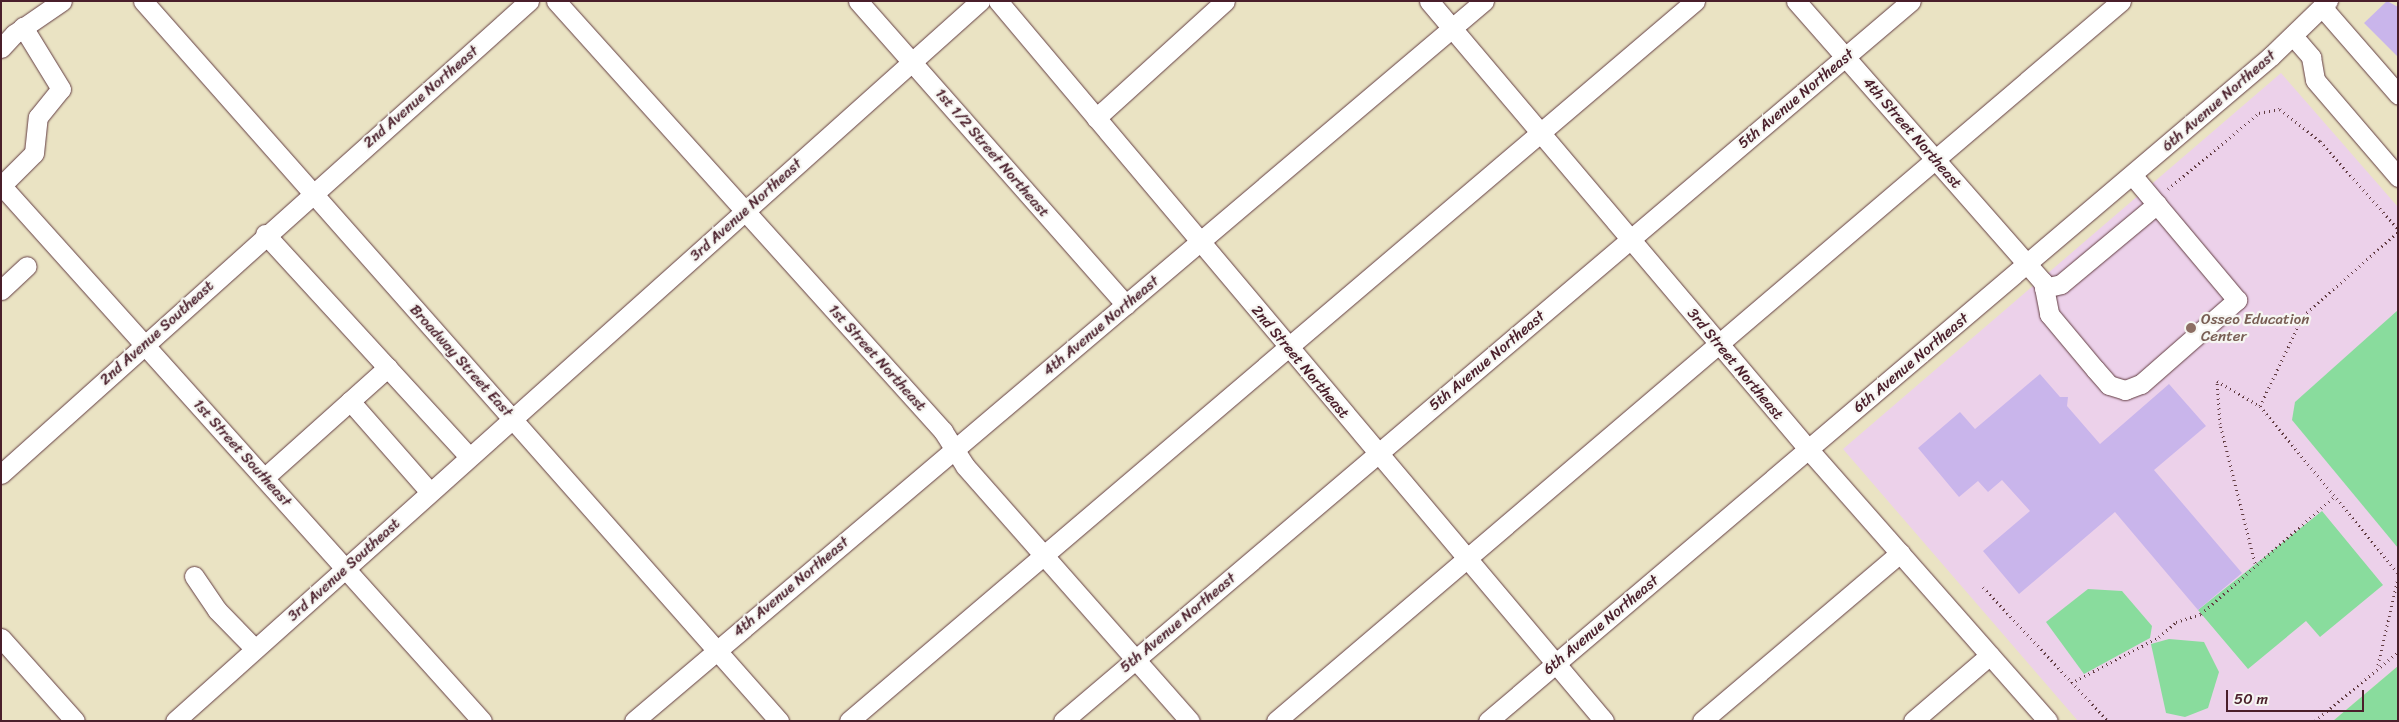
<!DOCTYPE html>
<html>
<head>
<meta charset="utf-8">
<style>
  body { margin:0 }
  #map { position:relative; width:2399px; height:722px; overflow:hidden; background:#eae3c3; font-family:Sriracha,sans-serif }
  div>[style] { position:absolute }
  .built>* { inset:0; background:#ecd1ea }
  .green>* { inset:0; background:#89dc9d }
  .building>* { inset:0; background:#c9b5eb }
  .path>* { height:3px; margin-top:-1.5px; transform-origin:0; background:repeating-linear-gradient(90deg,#623c42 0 1px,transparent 0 5px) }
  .roads { filter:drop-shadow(0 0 1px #623c42) drop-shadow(0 0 1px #623c42) }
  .minor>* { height:19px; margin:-9.5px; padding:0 9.5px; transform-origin:9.5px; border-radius:9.5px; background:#fff }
  .dots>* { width:14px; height:14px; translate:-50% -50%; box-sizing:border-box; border:2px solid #f6f6f2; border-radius:50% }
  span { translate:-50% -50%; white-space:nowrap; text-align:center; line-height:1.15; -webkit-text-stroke:4.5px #f6f6f2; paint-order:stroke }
  .street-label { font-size:15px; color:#4a1f2b }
  .education-label { font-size:15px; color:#785e54 }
  .left { translate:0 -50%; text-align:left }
  .frame { position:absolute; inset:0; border:2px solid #4a1f2b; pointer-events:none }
  .scale { position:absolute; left:2226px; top:690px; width:138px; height:22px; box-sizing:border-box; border:2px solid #4a1f2b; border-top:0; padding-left:6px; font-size:15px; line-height:18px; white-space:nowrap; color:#4a1f2b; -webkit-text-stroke:4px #f6f6f2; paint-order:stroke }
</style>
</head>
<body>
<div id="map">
  <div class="built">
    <i style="clip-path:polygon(2281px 73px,2398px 207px,2398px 666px,2333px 721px,2078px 721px,1843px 449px)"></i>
  </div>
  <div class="green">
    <i style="clip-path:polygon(2398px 310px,2398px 548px,2292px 420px,2295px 402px)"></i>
    <i style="clip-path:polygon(2322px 511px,2383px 585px,2320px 637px,2306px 621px,2248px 669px,2198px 610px)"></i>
    <i style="clip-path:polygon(2088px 589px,2122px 591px,2152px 626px,2150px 638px,2084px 674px,2046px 622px)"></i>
    <i style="clip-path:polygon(2169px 639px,2204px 642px,2219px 672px,2208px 708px,2185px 717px,2166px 713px,2151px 644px)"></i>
    <i style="clip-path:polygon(2398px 666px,2398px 721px,2333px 721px)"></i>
  </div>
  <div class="building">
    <i style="clip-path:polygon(2387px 1px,2398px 7px,2398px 57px,2364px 23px)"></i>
    <i style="clip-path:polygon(2040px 374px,2060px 397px,2068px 397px,2067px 406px,2100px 444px,2169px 384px,2206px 426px,2154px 470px,2242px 573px,2198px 610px,2115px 512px,2019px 594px,1983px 551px,2030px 511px,2002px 480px,1988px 492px,1978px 481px,1959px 497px,1918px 448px,1960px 412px,1975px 429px)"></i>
  </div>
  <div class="path">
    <i style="left:2168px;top:189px;width:119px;rotate:-39.9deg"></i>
    <i style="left:2259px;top:113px;width:21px;rotate:-11deg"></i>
    <i style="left:2280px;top:109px;width:51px;rotate:38.7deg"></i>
    <i style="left:2320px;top:141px;width:118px;rotate:48.4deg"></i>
    <i style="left:2260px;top:406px;width:100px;rotate:-64.5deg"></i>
    <i style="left:2303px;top:316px;width:127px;rotate:-41.5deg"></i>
    <i style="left:2255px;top:563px;width:143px;rotate:-104.1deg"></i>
    <i style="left:2220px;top:424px;width:43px;rotate:-94deg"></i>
    <i style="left:2217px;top:381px;width:50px;rotate:30.2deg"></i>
    <i style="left:2260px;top:406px;width:217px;rotate:50.4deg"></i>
    <i style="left:1983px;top:587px;width:183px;rotate:47deg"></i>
    <i style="left:2378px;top:665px;width:89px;rotate:-77.1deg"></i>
    <i style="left:2071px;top:683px;width:99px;rotate:-27.6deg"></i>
    <i style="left:2159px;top:637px;width:23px;rotate:-41deg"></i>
    <i style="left:2176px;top:622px;width:26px;rotate:-18deg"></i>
    <i style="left:2201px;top:614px;width:179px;rotate:-41.4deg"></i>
    <i style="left:2315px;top:721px;width:108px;rotate:-39.7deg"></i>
  </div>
  <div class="roads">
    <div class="minor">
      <i style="left:143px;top:1px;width:961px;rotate:48.54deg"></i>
      <i style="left:556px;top:1px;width:579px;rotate:48.01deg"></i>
      <i style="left:943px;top:431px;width:41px;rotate:57.8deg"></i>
      <i style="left:965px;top:466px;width:340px;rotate:48.6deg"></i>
      <i style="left:858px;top:1px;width:405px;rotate:48.6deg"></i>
      <i style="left:998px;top:1px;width:941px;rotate:49.91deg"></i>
      <i style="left:1429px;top:1px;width:588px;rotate:49.76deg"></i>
      <i style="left:1809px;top:450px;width:361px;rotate:48.6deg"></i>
      <i style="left:1796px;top:1px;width:374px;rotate:48.7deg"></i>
      <i style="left:2043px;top:282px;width:33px;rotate:79deg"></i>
      <i style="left:2049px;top:314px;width:72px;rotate:50.1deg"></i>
      <i style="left:2095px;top:369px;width:21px;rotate:49deg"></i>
      <i style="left:2109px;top:385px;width:17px;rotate:17deg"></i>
      <i style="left:2125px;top:390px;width:17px;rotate:-21deg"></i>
      <i style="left:2141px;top:384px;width:128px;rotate:-41.2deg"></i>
      <i style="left:2237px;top:300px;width:163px;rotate:-130deg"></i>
      <i style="left:2322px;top:7px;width:116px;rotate:48.9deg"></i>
      <i style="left:2293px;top:36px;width:28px;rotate:49deg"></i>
      <i style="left:2311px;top:57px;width:23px;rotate:80deg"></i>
      <i style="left:2315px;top:80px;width:128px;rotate:49.4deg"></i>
      <i style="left:1px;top:48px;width:19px;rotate:-47deg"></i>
      <i style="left:14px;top:34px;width:58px;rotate:-34.5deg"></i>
      <i style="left:1096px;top:118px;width:174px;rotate:-42.2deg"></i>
      <i style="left:1px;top:185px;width:720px;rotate:48.1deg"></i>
      <i style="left:2px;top:185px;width:45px;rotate:-45deg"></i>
      <i style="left:34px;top:153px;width:36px;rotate:-84deg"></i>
      <i style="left:38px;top:117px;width:36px;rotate:-51deg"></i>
      <i style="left:61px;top:89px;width:73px;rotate:-121.5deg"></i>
      <i style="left:265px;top:234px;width:302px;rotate:47.5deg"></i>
      <i style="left:2044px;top:288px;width:17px;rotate:-13deg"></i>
      <i style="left:2061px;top:284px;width:125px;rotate:-39.8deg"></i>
      <i style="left:1px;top:290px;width:35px;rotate:-43deg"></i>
      <i style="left:350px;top:401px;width:121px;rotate:48.7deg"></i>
      <i style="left:1px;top:474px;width:709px;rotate:-41.86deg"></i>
      <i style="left:264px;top:478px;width:166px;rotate:-41.8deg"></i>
      <i style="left:194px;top:576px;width:41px;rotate:55.9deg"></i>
      <i style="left:217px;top:610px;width:54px;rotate:45.7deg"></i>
      <i style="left:1px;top:638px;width:111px;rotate:48.3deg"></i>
      <i style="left:175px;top:721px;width:1080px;rotate:-41.81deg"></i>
      <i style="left:634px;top:721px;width:1114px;rotate:-40.27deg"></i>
      <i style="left:849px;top:721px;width:1111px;rotate:-40.4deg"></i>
      <i style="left:1063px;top:721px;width:1112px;rotate:-40.33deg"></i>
      <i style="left:1276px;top:721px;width:1110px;rotate:-40.43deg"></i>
      <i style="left:1488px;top:721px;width:1027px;rotate:-40.34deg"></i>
      <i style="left:2271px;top:56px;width:79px;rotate:-44deg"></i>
      <i style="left:1702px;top:721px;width:260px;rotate:-40.3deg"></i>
      <i style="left:1913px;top:721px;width:101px;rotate:-40.6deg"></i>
    </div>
  </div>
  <div class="dots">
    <i style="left:2191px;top:328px;background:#8d6e63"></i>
  </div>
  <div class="street-label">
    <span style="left:421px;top:97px;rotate:-41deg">2nd Avenue Northeast</span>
    <span style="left:1796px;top:99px;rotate:-40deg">5th Avenue Northeast</span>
    <span style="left:2219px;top:101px;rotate:-41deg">6th Avenue Northeast</span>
    <span style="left:1912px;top:133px;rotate:49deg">4th Street Northeast</span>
    <span style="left:992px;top:153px;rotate:49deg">1st 1/2 Street Northeast</span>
    <span style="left:746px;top:210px;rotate:-42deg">3rd Avenue Northeast</span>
    <span style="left:1101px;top:326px;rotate:-40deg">4th Avenue Northeast</span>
    <span style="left:157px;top:333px;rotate:-42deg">2nd Avenue Southeast</span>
    <span style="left:877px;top:358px;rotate:48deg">1st Street Northeast</span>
    <span style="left:461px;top:361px;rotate:48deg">Broadway Street East</span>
    <span style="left:1487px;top:361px;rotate:-40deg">5th Avenue Northeast</span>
    <span style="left:1300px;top:362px;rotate:50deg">2nd Street Northeast</span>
    <span style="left:1911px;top:363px;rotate:-40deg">6th Avenue Northeast</span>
    <span style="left:1735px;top:364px;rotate:50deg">3rd Street Northeast</span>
    <span style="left:242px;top:453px;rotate:48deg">1st Street Southeast</span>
    <span style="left:344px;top:570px;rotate:-42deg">3rd Avenue Southeast</span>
    <span style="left:791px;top:587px;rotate:-40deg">4th Avenue Northeast</span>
    <span style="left:1178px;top:623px;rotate:-40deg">5th Avenue Northeast</span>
    <span style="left:1601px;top:625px;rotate:-40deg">6th Avenue Northeast</span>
  </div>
  <div class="education-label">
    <span class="left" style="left:2201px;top:328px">Osseo Education<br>Center</span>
  </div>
  <div class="frame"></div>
  <div class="scale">50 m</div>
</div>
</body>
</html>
